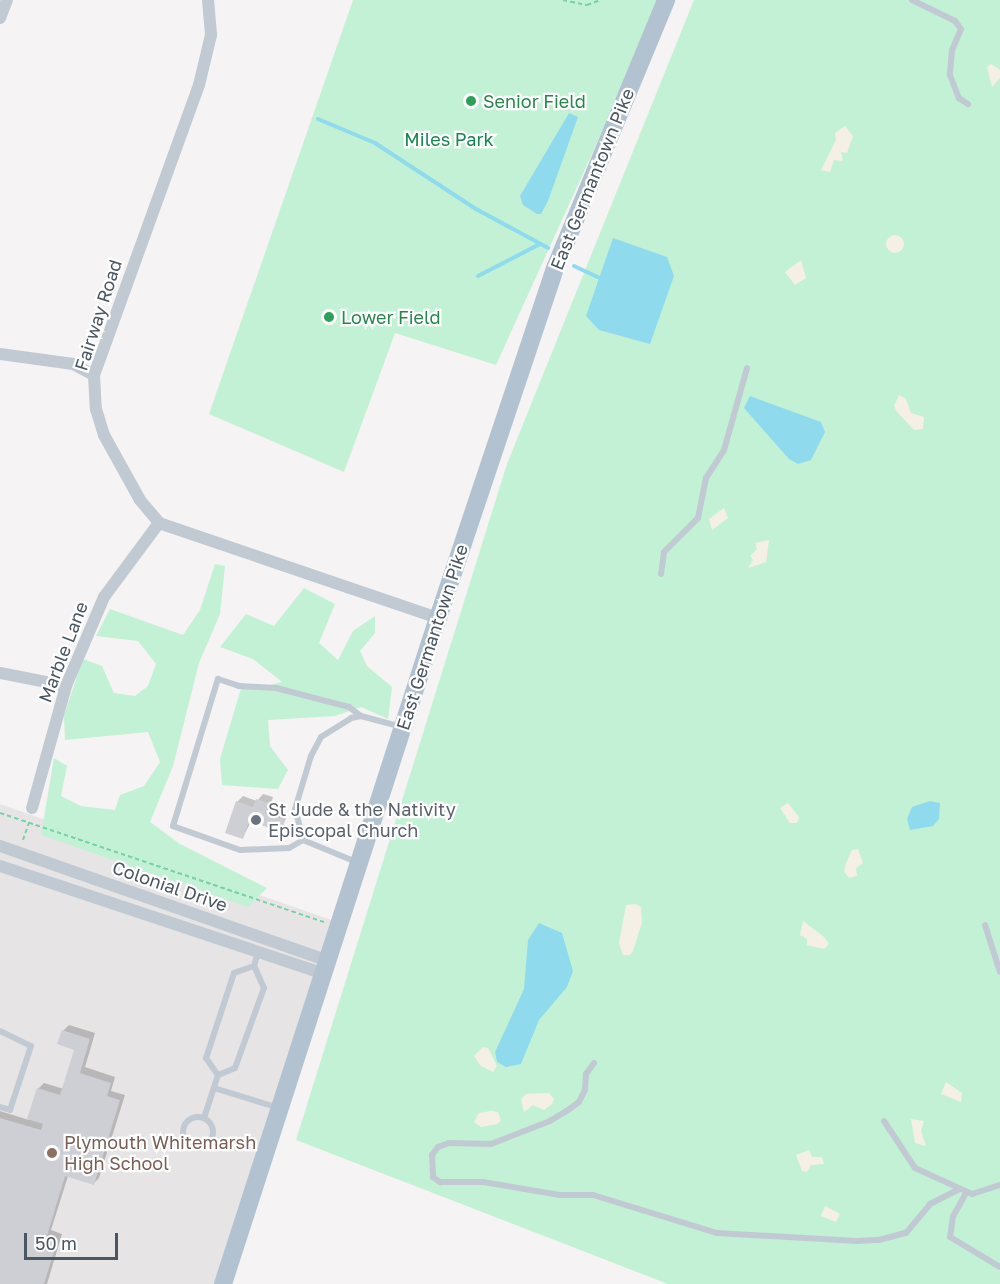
<!DOCTYPE html>
<html>
<head>
<meta charset="utf-8">
<style>
  body { margin:0 }
  #map { position:relative; width:1000px; height:1284px; overflow:hidden; background:#f5f3f3; font-family:"Golos Text",sans-serif }
  div>[style] { position:absolute }
  .education>* { inset:0; background:#e6e4e5 }
  .green>* { inset:0; background:#c3f1d5 }
  .sand>* { inset:0; background:#f5f0e5 }
  .round { border-radius:50% }
  .water>* { inset:0; background:#90daee }
  .shadow>* { inset:0; background:#0003 }
  .stream>* { height:4px; margin:-2px; padding:0 2px; transform-origin:2px; border-radius:2px; background:#90daee }
  .building>* { inset:0; background:#cdcfd5 }
  .path>* { height:2px; margin-top:-1px; transform-origin:0; background:repeating-linear-gradient(90deg,#7ad0a6 0 4.5px,transparent 0 7.5px) }
  .service>* { height:6px; margin:-3px; padding:0 3px; transform-origin:3px; border-radius:3px; background:#c1cad2 }
  .service>.ring { margin:-3px; padding:0; box-sizing:content-box; background:none; border:6px solid #c1cad2; border-radius:50% }
  .minor>* { height:12px; margin:-6px; padding:0 6px; transform-origin:6px; border-radius:6px; background:#c1cad2 }
  .primary>* { height:18px; margin:-9px; padding:0 9px; transform-origin:9px; border-radius:9px; background:#b3c2d1 }
  .dots>* { width:16px; height:16px; translate:-50% -50%; box-sizing:border-box; border:3px solid #fff; border-radius:50% }
  span { translate:-50% -50%; white-space:nowrap; text-align:center; line-height:1.15; -webkit-text-stroke:4.5px #fff; paint-order:stroke }
  .leisure-label { font-size:18px; color:#27864d }
  .left { translate:0 -50%; text-align:left }
  .park-label { font-size:18px; color:#17864f }
  .street-label { font-size:18px; color:#4a5661 }
  .worship-label { font-size:18px; color:#5b616d }
  .education-label { font-size:18px; color:#785e54 }
  .scale { position:absolute; left:24px; top:1233px; width:94px; height:27px; box-sizing:border-box; border:3px solid #4a5661; border-top:0; padding-left:8px; font-size:18px; line-height:21px; white-space:nowrap; color:#4a5661; -webkit-text-stroke:4px #fff; paint-order:stroke }
</style>
</head>
<body>
<div id="map">
  <div class="education">
    <i style="clip-path:polygon(0 804px,340px 923px,223px 1284px,0 1284px)"></i>
  </div>
  <div class="green">
    <i style="clip-path:polygon(353px 0,662px 0,496px 365px,395px 333px,344px 472px,209px 414px)"></i>
    <i style="clip-path:polygon(694px 0,1000px 0,1000px 1284px,668px 1284px,296px 1140px,507px 464px)"></i>
    <i style="clip-path:polygon(215px 564px,225px 566px,220px 614px,199px 663px,173px 766px,150px 822px,180px 844px,267px 888px,248px 907px,41px 835px,54px 758px,67px 766px,61px 796px,81px 806px,115px 810px,120px 795px,144px 786px,160px 762px,148px 732px,65px 740px,64px 715px,83px 659px,102px 666px,114px 693px,135px 696px,148px 686px,156px 664px,138px 641px,96px 636px,110px 609px,183px 635px,200px 610px)"></i>
    <i style="clip-path:polygon(304px 588px,335px 604px,319px 643px,338px 660px,353px 631px,375px 616px,375px 633px,360px 651px,367px 666px,392px 687px,388px 719px,361px 707px,335px 716px,268px 720px,270px 746px,288px 770px,278px 789px,222px 785px,220px 759px,242px 685px,261px 687px,282px 682px,253px 659px,220px 647px,246px 614px,274px 626px)"></i>
  </div>
  <div class="sand">
    <i style="clip-path:polygon(991px 64px,1000px 70px,1000px 78px,992px 87px,987px 67px)"></i>
    <i style="clip-path:polygon(845px 126px,853px 136px,847px 153px,841px 152px,843px 161px,834px 160px,830px 172px,821px 170px,836px 140px,835px 133px)"></i>
    <i class="round" style="left:886px;top:235px;width:18px;height:18px"></i>
    <i style="clip-path:polygon(801px 260px,806px 278px,795px 285px,785px 272px)"></i>
    <i style="clip-path:polygon(899px 395px,906px 399px,911px 413px,924px 417px,923px 429px,914px 430px,897px 412px,894px 406px)"></i>
    <i style="clip-path:polygon(724px 508px,728px 518px,712px 530px,709px 519px)"></i>
    <i style="clip-path:polygon(769px 540px,766px 562px,748px 568px,753px 560px,750px 556px,757px 549px,755px 543px)"></i>
    <i style="clip-path:polygon(788px 803px,799px 817px,797px 823px,790px 823px,780px 808px)"></i>
    <i style="clip-path:polygon(858px 849px,863px 863px,856px 868px,857px 876px,849px 878px,844px 871px,846px 863px,852px 850px)"></i>
    <i style="clip-path:polygon(636px 904px,641px 907px,642px 922px,633px 951px,630px 955px,623px 955px,619px 943px,626px 905px)"></i>
    <i style="clip-path:polygon(803px 921px,824px 937px,829px 944px,824px 949px,807px 945px,807px 939px,800px 935px)"></i>
    <i style="clip-path:polygon(483px 1047px,488px 1048px,497px 1066px,493px 1072px,481px 1066px,474px 1056px)"></i>
    <i style="clip-path:polygon(946px 1082px,962px 1093px,961px 1102px,941px 1094px)"></i>
    <i style="clip-path:polygon(549px 1093px,554px 1099px,552px 1104px,544px 1110px,533px 1105px,524px 1112px,521px 1099px,526px 1094px)"></i>
    <i style="clip-path:polygon(491px 1111px,498px 1112px,501px 1121px,497px 1124px,481px 1127px,474px 1122px,479px 1113px)"></i>
    <i style="clip-path:polygon(911px 1119px,924px 1121px,921px 1131px,926px 1146px,915px 1143px)"></i>
    <i style="clip-path:polygon(809px 1150px,812px 1157px,822px 1157px,824px 1164px,811px 1165px,807px 1172px,802px 1171px,796px 1155px)"></i>
    <i style="clip-path:polygon(825px 1206px,840px 1214px,836px 1222px,821px 1216px)"></i>
  </div>
  <div class="water">
    <i style="clip-path:polygon(569px 113px,578px 117px,548px 201px,541px 214px,537px 214px,523px 205px,520px 196px)"></i>
    <i style="clip-path:polygon(613px 238px,667px 257px,674px 276px,650px 344px,599px 330px,586px 316px)"></i>
    <i style="clip-path:polygon(750px 396px,821px 422px,825px 432px,811px 460px,798px 464px,789px 459px,744px 408px)"></i>
    <i style="clip-path:polygon(930px 801px,940px 803px,939px 819px,933px 826px,910px 830px,907px 819px,912px 807px)"></i>
    <i style="clip-path:polygon(539px 923px,562px 933px,573px 971px,567px 987px,539px 1020px,521px 1064px,506px 1067px,497px 1062px,495px 1052px,524px 989px,528px 940px)"></i>
  </div>
  <div class="shadow">
    <i style="clip-path:polygon(263px 794px,273px 797px,270px 807px,288px 813px,284px 823px,279px 829px,252px 820px,243px 837px,237px 802px,243px 796px,257px 801px)"></i>
    <i style="clip-path:polygon(69px 1025px,95px 1033px,85px 1067px,115px 1077px,111px 1091px,125px 1095px,99px 1178px,93px 1184px,68px 1176px,51px 1230px,62px 1234px,47px 1284px,0 1284px,0 1111px,29px 1120px,38px 1089px,44px 1083px,64px 1089px,76px 1049px,63px 1031px)"></i>
  </div>
  <div class="stream">
    <i style="left:318px;top:119px;width:62px;rotate:22.8deg"></i>
    <i style="left:375px;top:143px;width:121px;rotate:33.2deg"></i>
    <i style="left:476px;top:209px;width:82px;rotate:28.4deg"></i>
    <i style="left:574px;top:266px;width:29px;rotate:25deg"></i>
    <i style="left:478px;top:276px;width:70px;rotate:-27.3deg"></i>
  </div>
  <div class="building">
    <i style="clip-path:polygon(256px 799px,268px 803px,265px 813px,283px 819px,285px 827px,281px 826px,279px 831px,249px 821px,243px 839px,225px 833px,236px 801px,253px 807px)"></i>
    <i style="clip-path:polygon(62px 1030px,90px 1039px,80px 1073px,111px 1083px,107px 1096px,120px 1100px,94px 1185px,65px 1176px,47px 1236px,58px 1239px,44px 1284px,0 1284px,0 1118px,41px 1130px,43px 1124px,27px 1119px,37px 1088px,60px 1095px,74px 1050px,57px 1044px)"></i>
  </div>
  <div class="path">
    <i style="left:563px;top:0;width:25px;rotate:12deg"></i>
    <i style="left:587px;top:5px;width:14px;rotate:-21deg"></i>
    <i style="left:0;top:813px;width:342px;rotate:18.6deg"></i>
    <i style="left:23px;top:840px;width:18px;rotate:-71deg"></i>
  </div>
  <div class="service">
    <i style="left:912px;top:0;width:48px;rotate:26deg"></i>
    <i style="left:955px;top:21px;width:10px;rotate:53deg"></i>
    <i style="left:961px;top:29px;width:23px;rotate:113deg"></i>
    <i style="left:952px;top:50px;width:25px;rotate:95deg"></i>
    <i style="left:950px;top:75px;width:25px;rotate:69deg"></i>
    <i style="left:959px;top:98px;width:11px;rotate:34deg"></i>
    <i style="left:661px;top:574px;width:22px;rotate:-82deg"></i>
    <i style="left:664px;top:552px;width:48px;rotate:-45deg"></i>
    <i style="left:698px;top:518px;width:41px;rotate:-78.7deg"></i>
    <i style="left:706px;top:478px;width:33px;rotate:-57deg"></i>
    <i style="left:724px;top:450px;width:85px;rotate:-74.3deg"></i>
    <i style="left:303px;top:840px;width:16px;rotate:150deg"></i>
    <i style="left:289px;top:848px;width:49px;rotate:177.7deg"></i>
    <i style="left:240px;top:850px;width:71px;rotate:-160.3deg"></i>
    <i style="left:173px;top:826px;width:154px;rotate:-73deg"></i>
    <i style="left:218px;top:679px;width:22px;rotate:18deg"></i>
    <i style="left:239px;top:686px;width:37px;rotate:3deg"></i>
    <i style="left:276px;top:688px;width:75px;rotate:14.6deg"></i>
    <i style="left:349px;top:707px;width:15px;rotate:37deg"></i>
    <i style="left:361px;top:716px;width:39px;rotate:15deg"></i>
    <i style="left:303px;top:840px;width:32px;rotate:-104deg"></i>
    <i style="left:295px;top:809px;width:55px;rotate:-73.2deg"></i>
    <i style="left:311px;top:756px;width:21px;rotate:-62deg"></i>
    <i style="left:321px;top:737px;width:36px;rotate:-32deg"></i>
    <i style="left:351px;top:718px;width:10px;rotate:-11deg"></i>
    <i style="left:303px;top:840px;width:57px;rotate:22.5deg"></i>
    <i style="left:985px;top:925px;width:49px;rotate:72.3deg"></i>
    <i style="left:254px;top:966px;width:21px;rotate:161deg"></i>
    <i style="left:234px;top:973px;width:89px;rotate:108.2deg"></i>
    <i style="left:206px;top:1058px;width:21px;rotate:55deg"></i>
    <i style="left:218px;top:1075px;width:18px;rotate:-22deg"></i>
    <i style="left:235px;top:1068px;width:85px;rotate:-70.1deg"></i>
    <i style="left:264px;top:988px;width:24px;rotate:-114deg"></i>
    <i style="left:254px;top:966px;width:15px;rotate:-74deg"></i>
    <i style="left:0;top:1031px;width:34px;rotate:26deg"></i>
    <i style="left:31px;top:1046px;width:67px;rotate:108.2deg"></i>
    <i style="left:10px;top:1110px;width:10px;rotate:-163deg"></i>
    <i style="left:594px;top:1063px;width:14px;rotate:126deg"></i>
    <i style="left:586px;top:1074px;width:16px;rotate:94deg"></i>
    <i style="left:585px;top:1090px;width:13px;rotate:117deg"></i>
    <i style="left:579px;top:1102px;width:14px;rotate:144deg"></i>
    <i style="left:568px;top:1110px;width:21px;rotate:149deg"></i>
    <i style="left:550px;top:1121px;width:63px;rotate:158.7deg"></i>
    <i style="left:491px;top:1144px;width:42px;rotate:-178.6deg"></i>
    <i style="left:449px;top:1143px;width:12px;rotate:160deg"></i>
    <i style="left:438px;top:1147px;width:10px;rotate:127deg"></i>
    <i style="left:432px;top:1155px;width:22px;rotate:87deg"></i>
    <i style="left:433px;top:1177px;width:9px;rotate:36deg"></i>
    <i style="left:440px;top:1182px;width:43px"></i>
    <i style="left:483px;top:1182px;width:78px;rotate:9.6deg"></i>
    <i style="left:560px;top:1195px;width:33px"></i>
    <i style="left:593px;top:1195px;width:130px;rotate:17deg"></i>
    <i style="left:717px;top:1233px;width:140px;rotate:3.3deg"></i>
    <i style="left:857px;top:1241px;width:22px;rotate:-3deg"></i>
    <i style="left:879px;top:1240px;width:28px;rotate:-15deg"></i>
    <i style="left:906px;top:1233px;width:38px;rotate:-50deg"></i>
    <i style="left:930px;top:1204px;width:33px;rotate:-27deg"></i>
    <i style="left:214px;top:1088px;width:68px;rotate:17.1deg"></i>
    <i class="ring" style="left:183px;top:1117px;width:24px;height:24px"></i>
    <i style="left:204px;top:1118px;width:45px;rotate:-72deg"></i>
    <i style="left:884px;top:1121px;width:56px;rotate:56.6deg"></i>
    <i style="left:915px;top:1168px;width:63px;rotate:24.5deg"></i>
    <i style="left:972px;top:1194px;width:29px;rotate:-18deg"></i>
    <i style="left:966px;top:1193px;width:26px;rotate:119deg"></i>
    <i style="left:953px;top:1216px;width:21px;rotate:98deg"></i>
    <i style="left:950px;top:1237px;width:58px;rotate:31deg"></i>
  </div>
  <div class="minor">
    <i style="left:208px;top:0;width:35px;rotate:85deg"></i>
    <i style="left:211px;top:35px;width:51px;rotate:103.5deg"></i>
    <i style="left:199px;top:85px;width:308px;rotate:109.9deg"></i>
    <i style="left:94px;top:375px;width:34px;rotate:87deg"></i>
    <i style="left:96px;top:409px;width:27px;rotate:73deg"></i>
    <i style="left:104px;top:435px;width:74px;rotate:61deg"></i>
    <i style="left:140px;top:500px;width:30px;rotate:50deg"></i>
    <i style="left:159px;top:523px;width:295px;rotate:18.8deg"></i>
    <i style="left:0;top:18px;width:19px;rotate:-69deg"></i>
    <i style="left:0;top:354px;width:74px;rotate:7.8deg"></i>
    <i style="left:73px;top:364px;width:24px;rotate:28deg"></i>
    <i style="left:0;top:673px;width:67px;rotate:11.1deg"></i>
    <i style="left:32px;top:808px;width:127px;rotate:-74.4deg"></i>
    <i style="left:66px;top:686px;width:97px;rotate:-66.9deg"></i>
    <i style="left:104px;top:597px;width:92px;rotate:-53.4deg"></i>
    <i style="left:0;top:846px;width:348px;rotate:19.3deg"></i>
    <i style="left:0;top:866px;width:342px;rotate:18.4deg"></i>
  </div>
  <div class="primary">
    <i style="left:223px;top:1284px;width:700px;rotate:-72.11deg"></i>
    <i style="left:438px;top:618px;width:371px;rotate:-71.5deg"></i>
    <i style="left:556px;top:266px;width:288px;rotate:-67.5deg"></i>
  </div>
  <div class="dots">
    <i style="left:471px;top:101px;background:#2e9e5b"></i>
    <i style="left:329px;top:317px;background:#2e9e5b"></i>
    <i style="left:256px;top:820px;background:#6b7280"></i>
    <i style="left:52px;top:1153px;background:#8d6e63"></i>
  </div>
  <div class="leisure-label">
    <span class="left" style="left:483px;top:101px">Senior Field</span>
    <span class="left" style="left:341px;top:317px">Lower Field</span>
  </div>
  <div class="park-label">
    <span style="left:449px;top:139px">Miles Park</span>
  </div>
  <div class="street-label">
    <span style="left:592px;top:179px;rotate:-68deg">East Germantown Pike</span>
    <span style="left:98px;top:315px;rotate:-72deg">Fairway Road</span>
    <span style="left:432px;top:637px;rotate:-72deg">East Germantown Pike</span>
    <span style="left:63px;top:652px;rotate:-69deg">Marble Lane</span>
    <span style="left:170px;top:886px;rotate:19deg">Colonial Drive</span>
  </div>
  <div class="worship-label">
    <span class="left" style="left:268px;top:820px">St Jude &amp; the Nativity<br>Episcopal Church</span>
  </div>
  <div class="education-label">
    <span class="left" style="left:64px;top:1153px">Plymouth Whitemarsh<br>High School</span>
  </div>
  <div class="scale">50 m</div>
</div>
</body>
</html>
